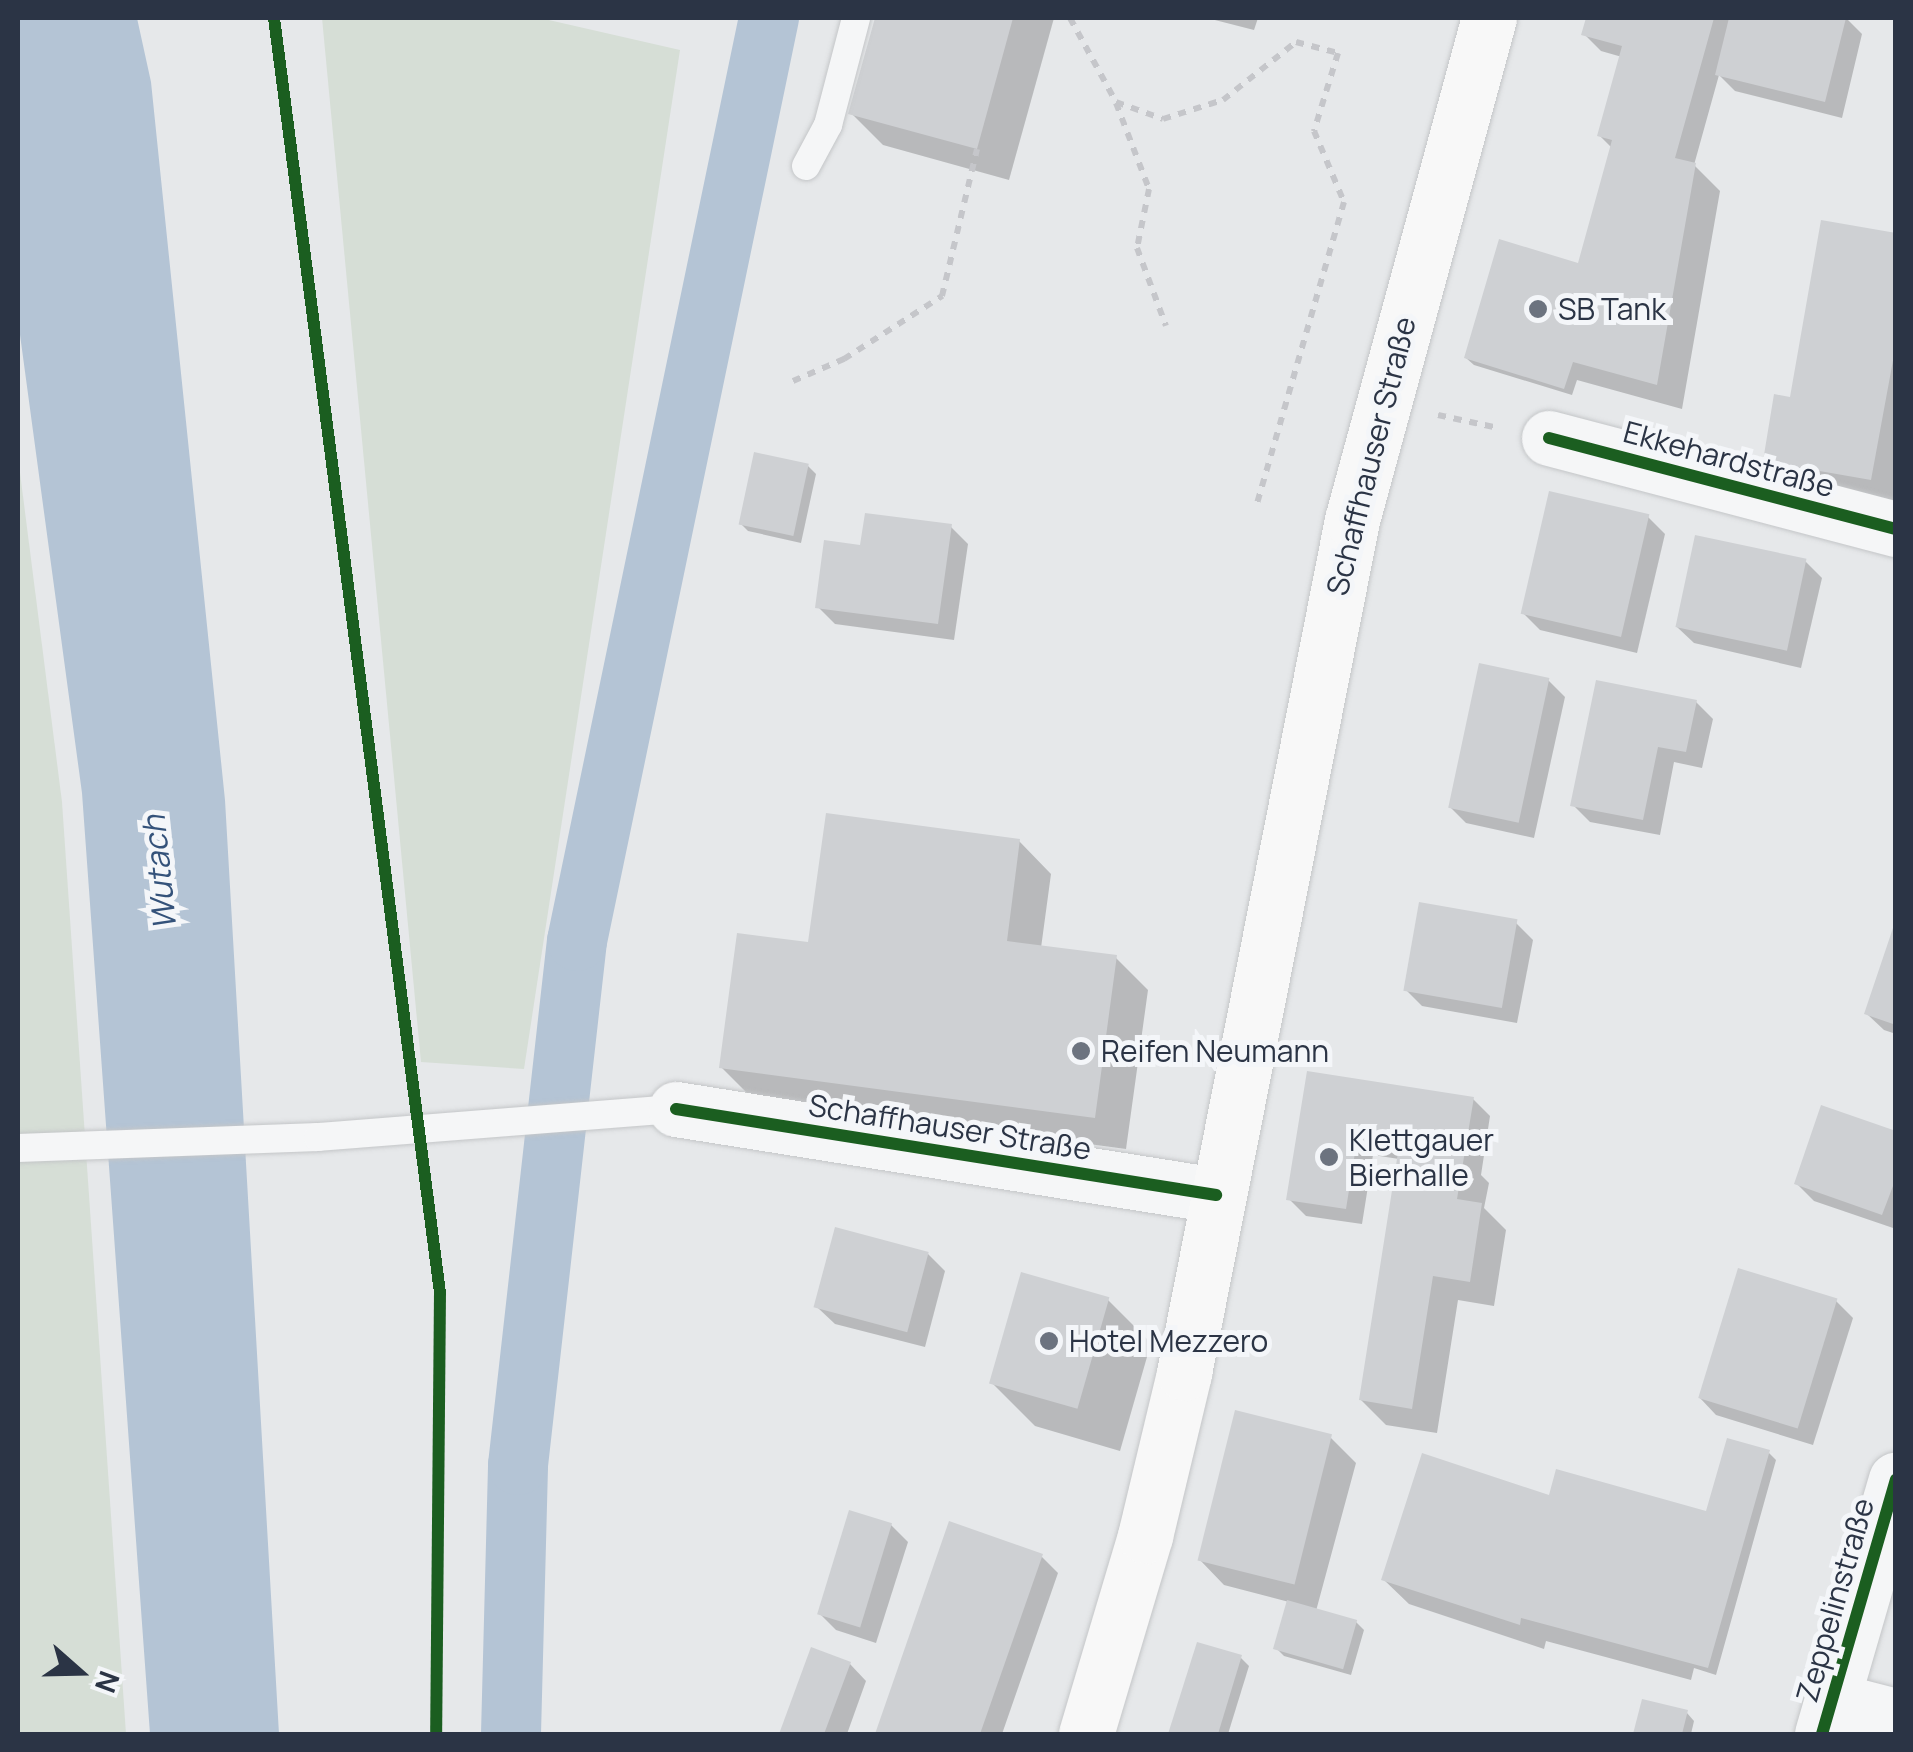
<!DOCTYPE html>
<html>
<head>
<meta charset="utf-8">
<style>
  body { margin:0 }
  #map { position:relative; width:1913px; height:1752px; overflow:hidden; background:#e6e8ea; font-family:Manrope,sans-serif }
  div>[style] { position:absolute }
  .green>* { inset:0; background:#d6ded6 }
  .water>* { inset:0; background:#b4c4d5 }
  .shadow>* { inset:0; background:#0003 }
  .canal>* { height:60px; margin:-30px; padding:0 30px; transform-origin:30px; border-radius:30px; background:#b4c4d5 }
  .building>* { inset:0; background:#ced0d3; transform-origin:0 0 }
  .path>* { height:6px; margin-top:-3px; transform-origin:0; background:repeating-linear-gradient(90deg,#c5c6ca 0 8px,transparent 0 16px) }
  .roads { filter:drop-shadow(0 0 2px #c4c6c8) drop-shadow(0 0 2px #c4c6c8) }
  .lane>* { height:28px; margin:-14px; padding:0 14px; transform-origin:14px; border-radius:14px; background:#f5f6f7 }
  .street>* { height:55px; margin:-27.5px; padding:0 27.5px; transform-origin:27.5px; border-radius:27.5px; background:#f5f6f7 }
  .secondary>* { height:55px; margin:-27.5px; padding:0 27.5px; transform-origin:27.5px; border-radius:27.5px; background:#f8f8f8 }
  .cycleway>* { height:12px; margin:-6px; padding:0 6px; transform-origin:6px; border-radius:6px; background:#1b5e20 }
  .dots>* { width:28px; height:28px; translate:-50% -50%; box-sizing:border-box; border:5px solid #f4f6f9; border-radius:50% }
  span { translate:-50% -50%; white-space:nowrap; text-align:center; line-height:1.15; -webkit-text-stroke:10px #f4f6f9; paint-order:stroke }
  .poi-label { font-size:30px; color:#2b3445 }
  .left { translate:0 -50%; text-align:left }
  .street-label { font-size:30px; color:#2b3445 }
  .water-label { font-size:32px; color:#34527a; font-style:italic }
  .frame { position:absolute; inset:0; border:20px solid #2b3445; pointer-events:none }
  .north { position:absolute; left:30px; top:1622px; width:100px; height:100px; -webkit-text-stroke:8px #f4f6f9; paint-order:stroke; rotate:110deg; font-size:28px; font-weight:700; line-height:40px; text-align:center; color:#2b3445 }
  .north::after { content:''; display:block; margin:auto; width:35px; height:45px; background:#2b3445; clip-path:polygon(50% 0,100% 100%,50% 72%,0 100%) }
</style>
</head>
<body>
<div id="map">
  <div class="green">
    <i style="clip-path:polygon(322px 18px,540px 18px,680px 50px,524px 1069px,421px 1062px)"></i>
    <i style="clip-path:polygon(18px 457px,62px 802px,126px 1734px,18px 1734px)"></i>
  </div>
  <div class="water">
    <i style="clip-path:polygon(18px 18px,137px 18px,151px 82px,225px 800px,279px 1734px,150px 1734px,82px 793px,18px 320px)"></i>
  </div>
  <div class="shadow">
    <i style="clip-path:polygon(878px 18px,1054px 18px,1009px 180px,883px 145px,851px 113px)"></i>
    <i style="clip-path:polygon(1207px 18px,1258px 18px,1254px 30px)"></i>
    <i style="clip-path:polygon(1589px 18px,1846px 18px,1862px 34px,1842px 118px,1735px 91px,1719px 75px,1694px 165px,1720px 191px,1682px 409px,1577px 380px,1572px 395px,1474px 365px,1466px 358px,1579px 266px,1612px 148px,1600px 136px,1622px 57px,1601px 51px,1584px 34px)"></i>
    <i style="clip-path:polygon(1896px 235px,1896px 503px,1790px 485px,1765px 460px,1792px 400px)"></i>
    <i style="clip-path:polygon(808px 466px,816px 474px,801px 543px,748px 531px,740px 523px)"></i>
    <i style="clip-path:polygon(1648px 517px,1665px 534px,1637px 653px,1540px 630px,1523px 613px)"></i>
    <i style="clip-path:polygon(951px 527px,968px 544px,954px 640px,835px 624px,818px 607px,862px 548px)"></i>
    <i style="clip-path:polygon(1805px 561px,1822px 578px,1801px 668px,1694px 643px,1677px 627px)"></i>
    <i style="clip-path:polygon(1548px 680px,1565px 697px,1534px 838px,1466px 823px,1449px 806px)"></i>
    <i style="clip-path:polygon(1696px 702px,1713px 719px,1702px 768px,1674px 762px,1660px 835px,1590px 822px,1573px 805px)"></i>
    <i style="clip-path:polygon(1019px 841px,1051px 874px,1041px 948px,1116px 958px,1148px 990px,1126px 1149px,753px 1099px,721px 1067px,810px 945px)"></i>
    <i style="clip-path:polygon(1516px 923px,1533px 940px,1517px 1023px,1422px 1006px,1405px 989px)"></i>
    <i style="clip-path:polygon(1896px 928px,1896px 1034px,1884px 1030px,1867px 1014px)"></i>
    <i style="clip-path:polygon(1309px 1074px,1473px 1099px,1490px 1116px,1481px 1175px,1489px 1183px,1484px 1208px,1506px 1230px,1494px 1306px,1458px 1300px,1437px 1433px,1386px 1425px,1361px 1400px,1399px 1159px,1373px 1155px,1362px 1224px,1306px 1216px,1289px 1199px)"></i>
    <i style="clip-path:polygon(1896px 1134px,1896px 1229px,1814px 1201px,1797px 1184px)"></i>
    <i style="clip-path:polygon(928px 1254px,945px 1271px,925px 1347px,835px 1324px,818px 1308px)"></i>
    <i style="clip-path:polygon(1108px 1300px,1151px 1343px,1120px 1451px,1035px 1426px,992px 1383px)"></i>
    <i style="clip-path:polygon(1836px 1301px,1853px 1318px,1813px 1445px,1716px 1415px,1700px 1398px)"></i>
    <i style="clip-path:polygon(1330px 1437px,1356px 1463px,1316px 1611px,1356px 1622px,1364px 1630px,1351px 1675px,1284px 1656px,1276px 1648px,1289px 1602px,1224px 1585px,1199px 1559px)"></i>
    <i style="clip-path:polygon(1768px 1452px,1776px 1460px,1716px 1675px,1694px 1668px,1691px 1680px,1546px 1641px,1544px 1649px,1409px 1604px,1383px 1579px,1550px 1498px,1705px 1513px)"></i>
    <i style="clip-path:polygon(950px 1524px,1041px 1556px,1058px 1573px,1002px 1734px,878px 1734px)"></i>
    <i style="clip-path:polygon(891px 1525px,908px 1542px,876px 1643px,836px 1630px,819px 1613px)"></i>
    <i style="clip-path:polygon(1198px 1645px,1241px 1658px,1249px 1666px,1228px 1734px,1171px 1734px)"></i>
    <i style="clip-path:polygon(812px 1650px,850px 1664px,866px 1681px,847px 1734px,781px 1734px)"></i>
    <i style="clip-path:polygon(1644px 1702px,1687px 1713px,1694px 1721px,1691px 1734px,1635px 1734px)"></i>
  </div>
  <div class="canal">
    <i style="left:511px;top:1734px;width:269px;rotate:-88.5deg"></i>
    <i style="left:518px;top:1465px;width:527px;rotate:-83.58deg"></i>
    <i style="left:577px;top:941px;width:943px;rotate:-78.25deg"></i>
  </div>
  <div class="building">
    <i style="clip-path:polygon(875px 18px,1013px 18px,977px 149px,848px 114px)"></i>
    <i style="clip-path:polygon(1586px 18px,1714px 18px,1675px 158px,1696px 163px,1657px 385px,1573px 362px,1564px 389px,1464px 358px,1499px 239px,1578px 263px,1612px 140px,1597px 136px,1622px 46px,1581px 35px)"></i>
    <i style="clip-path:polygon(1729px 18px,1846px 18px,1825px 102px,1715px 75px)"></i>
    <i style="clip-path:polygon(1821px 220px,1896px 233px,1896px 344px,1871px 480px,1763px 461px,1774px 394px,1790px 397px)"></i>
    <i style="left:754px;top:452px;width:56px;height:74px;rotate:12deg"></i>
    <i style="left:1549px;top:491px;width:103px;height:126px;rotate:13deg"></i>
    <i style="clip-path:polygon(865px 513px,952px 524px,938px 624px,815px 608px,824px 540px,860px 545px)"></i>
    <i style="left:1695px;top:535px;width:114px;height:94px;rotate:12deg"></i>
    <i style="left:1479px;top:663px;width:72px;height:148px;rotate:12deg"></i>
    <i style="clip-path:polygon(1596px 680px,1697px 700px,1686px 752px,1658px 747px,1643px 820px,1570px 806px)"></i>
    <i style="clip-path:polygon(826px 813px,1020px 839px,1007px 941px,1117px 955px,1095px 1118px,719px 1068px,737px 933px,808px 942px)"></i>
    <i style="left:1419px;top:902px;width:100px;height:90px;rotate:10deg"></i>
    <i style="clip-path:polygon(1895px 922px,1896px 922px,1896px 1025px,1864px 1014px)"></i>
    <i style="clip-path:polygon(1307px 1071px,1474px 1097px,1457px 1199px,1482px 1203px,1470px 1282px,1433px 1276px,1412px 1409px,1359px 1400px,1399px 1146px,1357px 1140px,1346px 1209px,1286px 1200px)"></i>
    <i style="clip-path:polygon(1821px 1105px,1896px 1131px,1896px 1178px,1882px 1215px,1794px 1184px)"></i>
    <i style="left:835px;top:1227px;width:97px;height:83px;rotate:15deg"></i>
    <i style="left:1738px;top:1268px;width:104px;height:136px;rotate:17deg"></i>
    <i style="left:1021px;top:1272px;width:92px;height:116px;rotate:16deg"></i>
    <i style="left:1235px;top:1410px;width:100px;height:155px;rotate:14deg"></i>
    <i style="clip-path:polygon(1727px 1438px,1770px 1450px,1708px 1668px,1521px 1618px,1520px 1625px,1381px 1580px,1422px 1453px,1549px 1495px,1556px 1469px,1706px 1511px)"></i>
    <i style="left:849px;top:1510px;width:45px;height:109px;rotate:17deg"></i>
    <i style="clip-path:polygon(949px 1521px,1043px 1554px,980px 1734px,875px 1734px)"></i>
    <i style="left:1287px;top:1600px;width:73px;height:51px;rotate:16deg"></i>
    <i style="clip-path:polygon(1197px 1642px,1242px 1655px,1218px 1734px,1168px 1734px)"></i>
    <i style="clip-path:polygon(811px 1647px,851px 1662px,824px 1734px,779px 1734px)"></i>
    <i style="clip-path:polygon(1642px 1699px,1688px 1710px,1682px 1734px,1633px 1734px)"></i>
  </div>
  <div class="path">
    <i style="left:1070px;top:18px;width:96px;rotate:61.3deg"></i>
    <i style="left:1116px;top:102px;width:50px;rotate:19.9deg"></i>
    <i style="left:1163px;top:119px;width:63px;rotate:-17.6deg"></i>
    <i style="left:1223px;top:100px;width:93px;rotate:-38.5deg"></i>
    <i style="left:1296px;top:42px;width:43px;rotate:14.7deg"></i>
    <i style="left:1338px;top:53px;width:82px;rotate:107.1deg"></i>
    <i style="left:1314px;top:131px;width:77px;rotate:67.1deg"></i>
    <i style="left:1344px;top:202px;width:317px;rotate:106.1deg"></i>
    <i style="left:1116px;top:103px;width:92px;rotate:69deg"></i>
    <i style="left:1149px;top:189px;width:60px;rotate:101.5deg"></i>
    <i style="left:1137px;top:248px;width:83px;rotate:69.6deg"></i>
    <i style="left:793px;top:381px;width:56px;rotate:-23.3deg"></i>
    <i style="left:844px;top:359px;width:117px;rotate:-32.7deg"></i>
    <i style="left:942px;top:296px;width:151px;rotate:-76.6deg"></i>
    <i style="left:1438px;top:415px;width:57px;rotate:12.1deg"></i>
  </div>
  <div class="roads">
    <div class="lane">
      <i style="left:806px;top:166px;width:47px;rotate:-61.8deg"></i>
      <i style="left:828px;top:125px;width:111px;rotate:-75.3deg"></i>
      <i style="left:18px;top:1148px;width:300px;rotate:-2.1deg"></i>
      <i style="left:318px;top:1137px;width:359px;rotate:-4.5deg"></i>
    </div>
    <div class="street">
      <i style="left:1549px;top:438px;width:359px;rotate:14.7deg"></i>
      <i style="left:676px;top:1109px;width:547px;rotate:9.05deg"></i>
      <i style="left:1833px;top:1700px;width:65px;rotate:14.3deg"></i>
      <i style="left:1822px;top:1734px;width:265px;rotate:-73.8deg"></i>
    </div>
    <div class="secondary">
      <i style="left:1086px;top:1734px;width:207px;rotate:-73.4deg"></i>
      <i style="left:1145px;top:1536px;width:168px;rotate:-76.5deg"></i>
      <i style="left:1184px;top:1373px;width:869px;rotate:-78.86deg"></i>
      <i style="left:1352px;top:520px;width:520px;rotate:-74.74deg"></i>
    </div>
  </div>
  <div class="cycleway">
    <i style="left:274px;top:18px;width:1285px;rotate:82.58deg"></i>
    <i style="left:440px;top:1292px;width:442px;rotate:90.5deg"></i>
    <i style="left:1549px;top:438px;width:359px;rotate:14.7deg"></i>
    <i style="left:676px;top:1109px;width:547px;rotate:9.05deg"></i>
    <i style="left:1822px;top:1734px;width:265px;rotate:-73.8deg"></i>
  </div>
  <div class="dots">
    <i style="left:1538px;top:309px;background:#6c737f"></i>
    <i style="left:1081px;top:1051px;background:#6c737f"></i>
    <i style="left:1329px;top:1157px;background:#6c737f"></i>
    <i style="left:1049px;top:1341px;background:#6c737f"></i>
  </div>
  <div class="poi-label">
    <span class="left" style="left:1558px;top:309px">SB Tank</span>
    <span class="left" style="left:1101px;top:1051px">Reifen Neumann</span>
    <span class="left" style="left:1349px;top:1157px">Klettgauer<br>Bierhalle</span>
    <span class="left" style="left:1069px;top:1341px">Hotel Mezzero</span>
  </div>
  <div class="street-label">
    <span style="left:1371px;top:456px;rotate:-76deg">Schaffhauser Straße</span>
    <span style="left:1729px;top:459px;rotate:15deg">Ekkehardstraße</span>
    <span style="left:950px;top:1127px;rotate:9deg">Schaffhauser Straße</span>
    <span style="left:1835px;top:1600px;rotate:-74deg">Zeppelinstraße</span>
  </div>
  <div class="water-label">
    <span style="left:159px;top:873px;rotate:-96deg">Wutach</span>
  </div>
  <div class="frame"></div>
  <div class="north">N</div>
</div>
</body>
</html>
